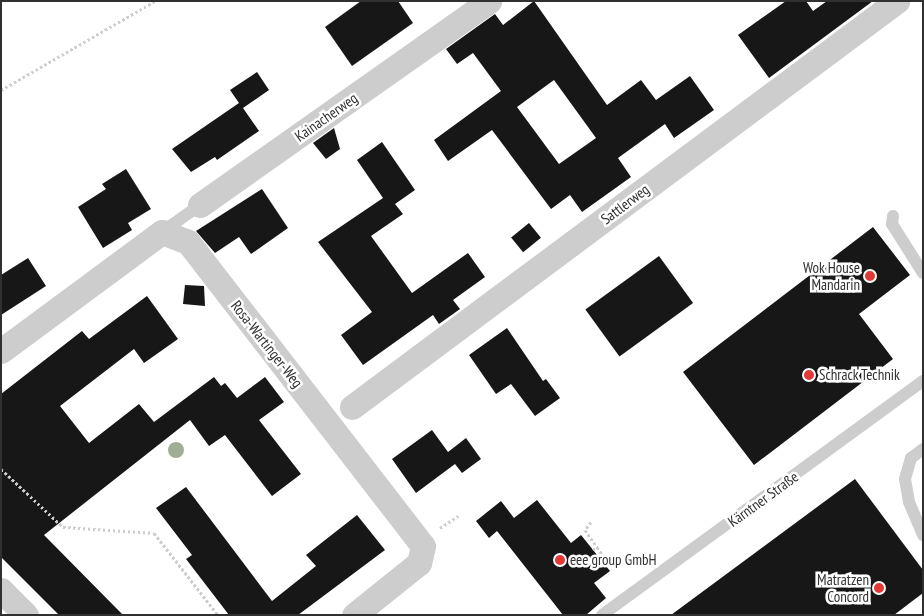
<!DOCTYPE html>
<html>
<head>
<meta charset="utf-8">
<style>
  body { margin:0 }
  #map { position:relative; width:924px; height:616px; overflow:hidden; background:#fff; font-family:"PT Sans Narrow",sans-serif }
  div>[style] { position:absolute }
  .building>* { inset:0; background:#171717; transform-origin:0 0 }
  .path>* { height:3px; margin-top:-1.5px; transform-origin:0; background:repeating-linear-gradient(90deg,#cdcdcd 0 2.5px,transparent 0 5px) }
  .service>* { height:12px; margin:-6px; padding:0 6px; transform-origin:6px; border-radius:6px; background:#cdcdcd }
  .minor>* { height:25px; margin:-12.5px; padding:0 12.5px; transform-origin:12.5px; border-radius:12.5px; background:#cdcdcd }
  .trees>* { width:16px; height:16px; margin:-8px; border-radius:50%; background:#9fae95 }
  .dots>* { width:14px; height:14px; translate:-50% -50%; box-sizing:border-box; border:2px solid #fff; border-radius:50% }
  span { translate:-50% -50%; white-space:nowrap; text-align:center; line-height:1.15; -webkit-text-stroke:5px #fff; paint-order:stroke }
  .street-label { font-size:15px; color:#303030 }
  .poi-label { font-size:15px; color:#303030 }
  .right { translate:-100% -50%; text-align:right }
  .left { translate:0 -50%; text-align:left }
  .frame { position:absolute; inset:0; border:2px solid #303030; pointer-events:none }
</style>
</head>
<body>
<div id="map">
  <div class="building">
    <i style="clip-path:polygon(361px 1px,398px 1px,413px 23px,352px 66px,325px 27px)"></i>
    <i style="clip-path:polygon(evenodd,534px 1px,607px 105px,641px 80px,656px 100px,690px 76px,714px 110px,674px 138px,665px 124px,618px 158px,631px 177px,582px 212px,570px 195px,551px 209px,492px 130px,448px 161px,434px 140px,501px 91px,473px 53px,457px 64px,446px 49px,495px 14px,503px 25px,534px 1px,554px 80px,596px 138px,559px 164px,517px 107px,554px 80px)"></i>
    <i style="clip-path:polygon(786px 1px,806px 1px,813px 11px,827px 1px,873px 1px,769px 78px,738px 35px)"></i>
    <i style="clip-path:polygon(257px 72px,269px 90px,243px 108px,259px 131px,217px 160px,215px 157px,191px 172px,172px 149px,239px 103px,230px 90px)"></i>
    <i style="clip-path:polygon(334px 128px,340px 149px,326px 159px,313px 143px)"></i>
    <i style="clip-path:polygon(382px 142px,415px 190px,395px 204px,403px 214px,371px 236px,412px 293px,468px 253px,485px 277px,453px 300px,460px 309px,439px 324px,433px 315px,363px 365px,341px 335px,372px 312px,318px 242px,383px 198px,357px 160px)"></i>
    <i style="clip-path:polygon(126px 169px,151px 209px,128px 223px,132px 230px,103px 248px,78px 207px,106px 189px,102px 184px)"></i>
    <i style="clip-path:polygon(262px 189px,288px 228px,251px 254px,239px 237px,215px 253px,196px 231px)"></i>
    <i style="left:529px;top:223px;width:19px;height:23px;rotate:51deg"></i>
    <i style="clip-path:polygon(873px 227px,910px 275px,859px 314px,893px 359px,754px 465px,683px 372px)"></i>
    <i style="left:659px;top:256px;width:58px;height:91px;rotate:54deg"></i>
    <i style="clip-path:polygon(28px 258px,46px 286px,1px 315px,1px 275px)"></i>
    <i style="clip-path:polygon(185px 285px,204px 286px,205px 306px,183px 304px)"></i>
    <i style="clip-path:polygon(147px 296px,178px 339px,144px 363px,134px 349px,60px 406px,89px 443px,139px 404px,154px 422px,214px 377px,221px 386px,225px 383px,237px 398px,265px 377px,284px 402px,259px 420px,301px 474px,272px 496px,225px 435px,209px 446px,190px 420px,44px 535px,123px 615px,59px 615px,1px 557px,1px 394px,82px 331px,89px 339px)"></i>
    <i style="clip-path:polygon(507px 328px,543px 381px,546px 379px,560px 398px,535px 416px,511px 384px,496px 394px,469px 355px)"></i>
    <i style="clip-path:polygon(432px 430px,448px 452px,466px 438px,481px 459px,462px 473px,455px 464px,416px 493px,392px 459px)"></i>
    <i style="clip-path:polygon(855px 479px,923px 570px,923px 593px,894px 615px,671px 615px)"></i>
    <i style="clip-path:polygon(186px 487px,272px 601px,316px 566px,306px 555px,357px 515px,385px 550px,298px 615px,229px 615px,186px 559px,192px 555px,156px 508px)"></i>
    <i style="clip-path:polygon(537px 500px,571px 543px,581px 535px,610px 571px,594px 583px,606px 598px,586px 615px,563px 615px,497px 531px,489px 538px,476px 521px,501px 501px,514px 518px)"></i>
  </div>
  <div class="path">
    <i style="left:1px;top:90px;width:178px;rotate:-30deg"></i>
    <i style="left:1px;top:469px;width:85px;rotate:43.1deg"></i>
    <i style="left:63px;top:527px;width:91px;rotate:3.8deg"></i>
    <i style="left:154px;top:533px;width:104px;rotate:52deg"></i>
    <i style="left:591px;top:522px;width:10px;rotate:127deg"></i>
    <i style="left:585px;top:530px;width:21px;rotate:55deg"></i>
    <i style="left:440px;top:528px;width:22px;rotate:-34deg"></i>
    <i style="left:593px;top:550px;width:5px;rotate:-37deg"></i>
    <i style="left:597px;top:547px;width:19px;rotate:55deg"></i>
    <i style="left:608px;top:563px;width:15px;rotate:8deg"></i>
  </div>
  <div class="service">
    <i style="left:893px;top:216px;width:8px;rotate:97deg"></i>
    <i style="left:892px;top:224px;width:58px;rotate:57.7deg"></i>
    <i style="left:162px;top:232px;width:47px;rotate:-35.4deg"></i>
    <i style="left:923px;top:449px;width:15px;rotate:143deg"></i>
    <i style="left:911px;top:458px;width:22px;rotate:106deg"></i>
    <i style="left:905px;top:479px;width:23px;rotate:80deg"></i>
    <i style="left:909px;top:502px;width:36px;rotate:67deg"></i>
    <i style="left:602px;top:615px;width:397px;rotate:-36.1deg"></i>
  </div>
  <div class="minor">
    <i style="left:200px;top:205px;width:354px;rotate:-35.2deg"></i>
    <i style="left:1px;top:351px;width:200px;rotate:-36.5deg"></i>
    <i style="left:162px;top:232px;width:28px;rotate:21deg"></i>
    <i style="left:188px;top:242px;width:384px;rotate:52.3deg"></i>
    <i style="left:423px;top:546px;width:17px;rotate:103deg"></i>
    <i style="left:419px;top:563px;width:83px;rotate:141.3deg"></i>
    <i style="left:352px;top:407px;width:680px;rotate:-36.68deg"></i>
    <i style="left:1px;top:590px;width:35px;rotate:45deg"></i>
  </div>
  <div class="trees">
    <i style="left:176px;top:450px"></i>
  </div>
  <div class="dots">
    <i style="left:870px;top:276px;background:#e23838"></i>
    <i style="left:809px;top:375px;background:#e23838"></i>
    <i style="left:560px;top:560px;background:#e23838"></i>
    <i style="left:879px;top:588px;background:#e23838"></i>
  </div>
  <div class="street-label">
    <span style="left:326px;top:117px;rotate:-35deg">Kainacherweg</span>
    <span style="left:625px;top:204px;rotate:-37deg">Sattlerweg</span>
    <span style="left:267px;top:344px;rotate:52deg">Rosa-Wartinger-Weg</span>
    <span style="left:763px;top:499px;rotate:-36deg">Kärntner Straße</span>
  </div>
  <div class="poi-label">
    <span class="right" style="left:860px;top:276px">Wok House<br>Mandarin</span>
    <span class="left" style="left:819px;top:375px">Schrack Technik</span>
    <span class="left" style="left:570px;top:560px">eee group GmbH</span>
    <span class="right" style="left:869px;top:588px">Matratzen<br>Concord</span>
  </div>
  <div class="frame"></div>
</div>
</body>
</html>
